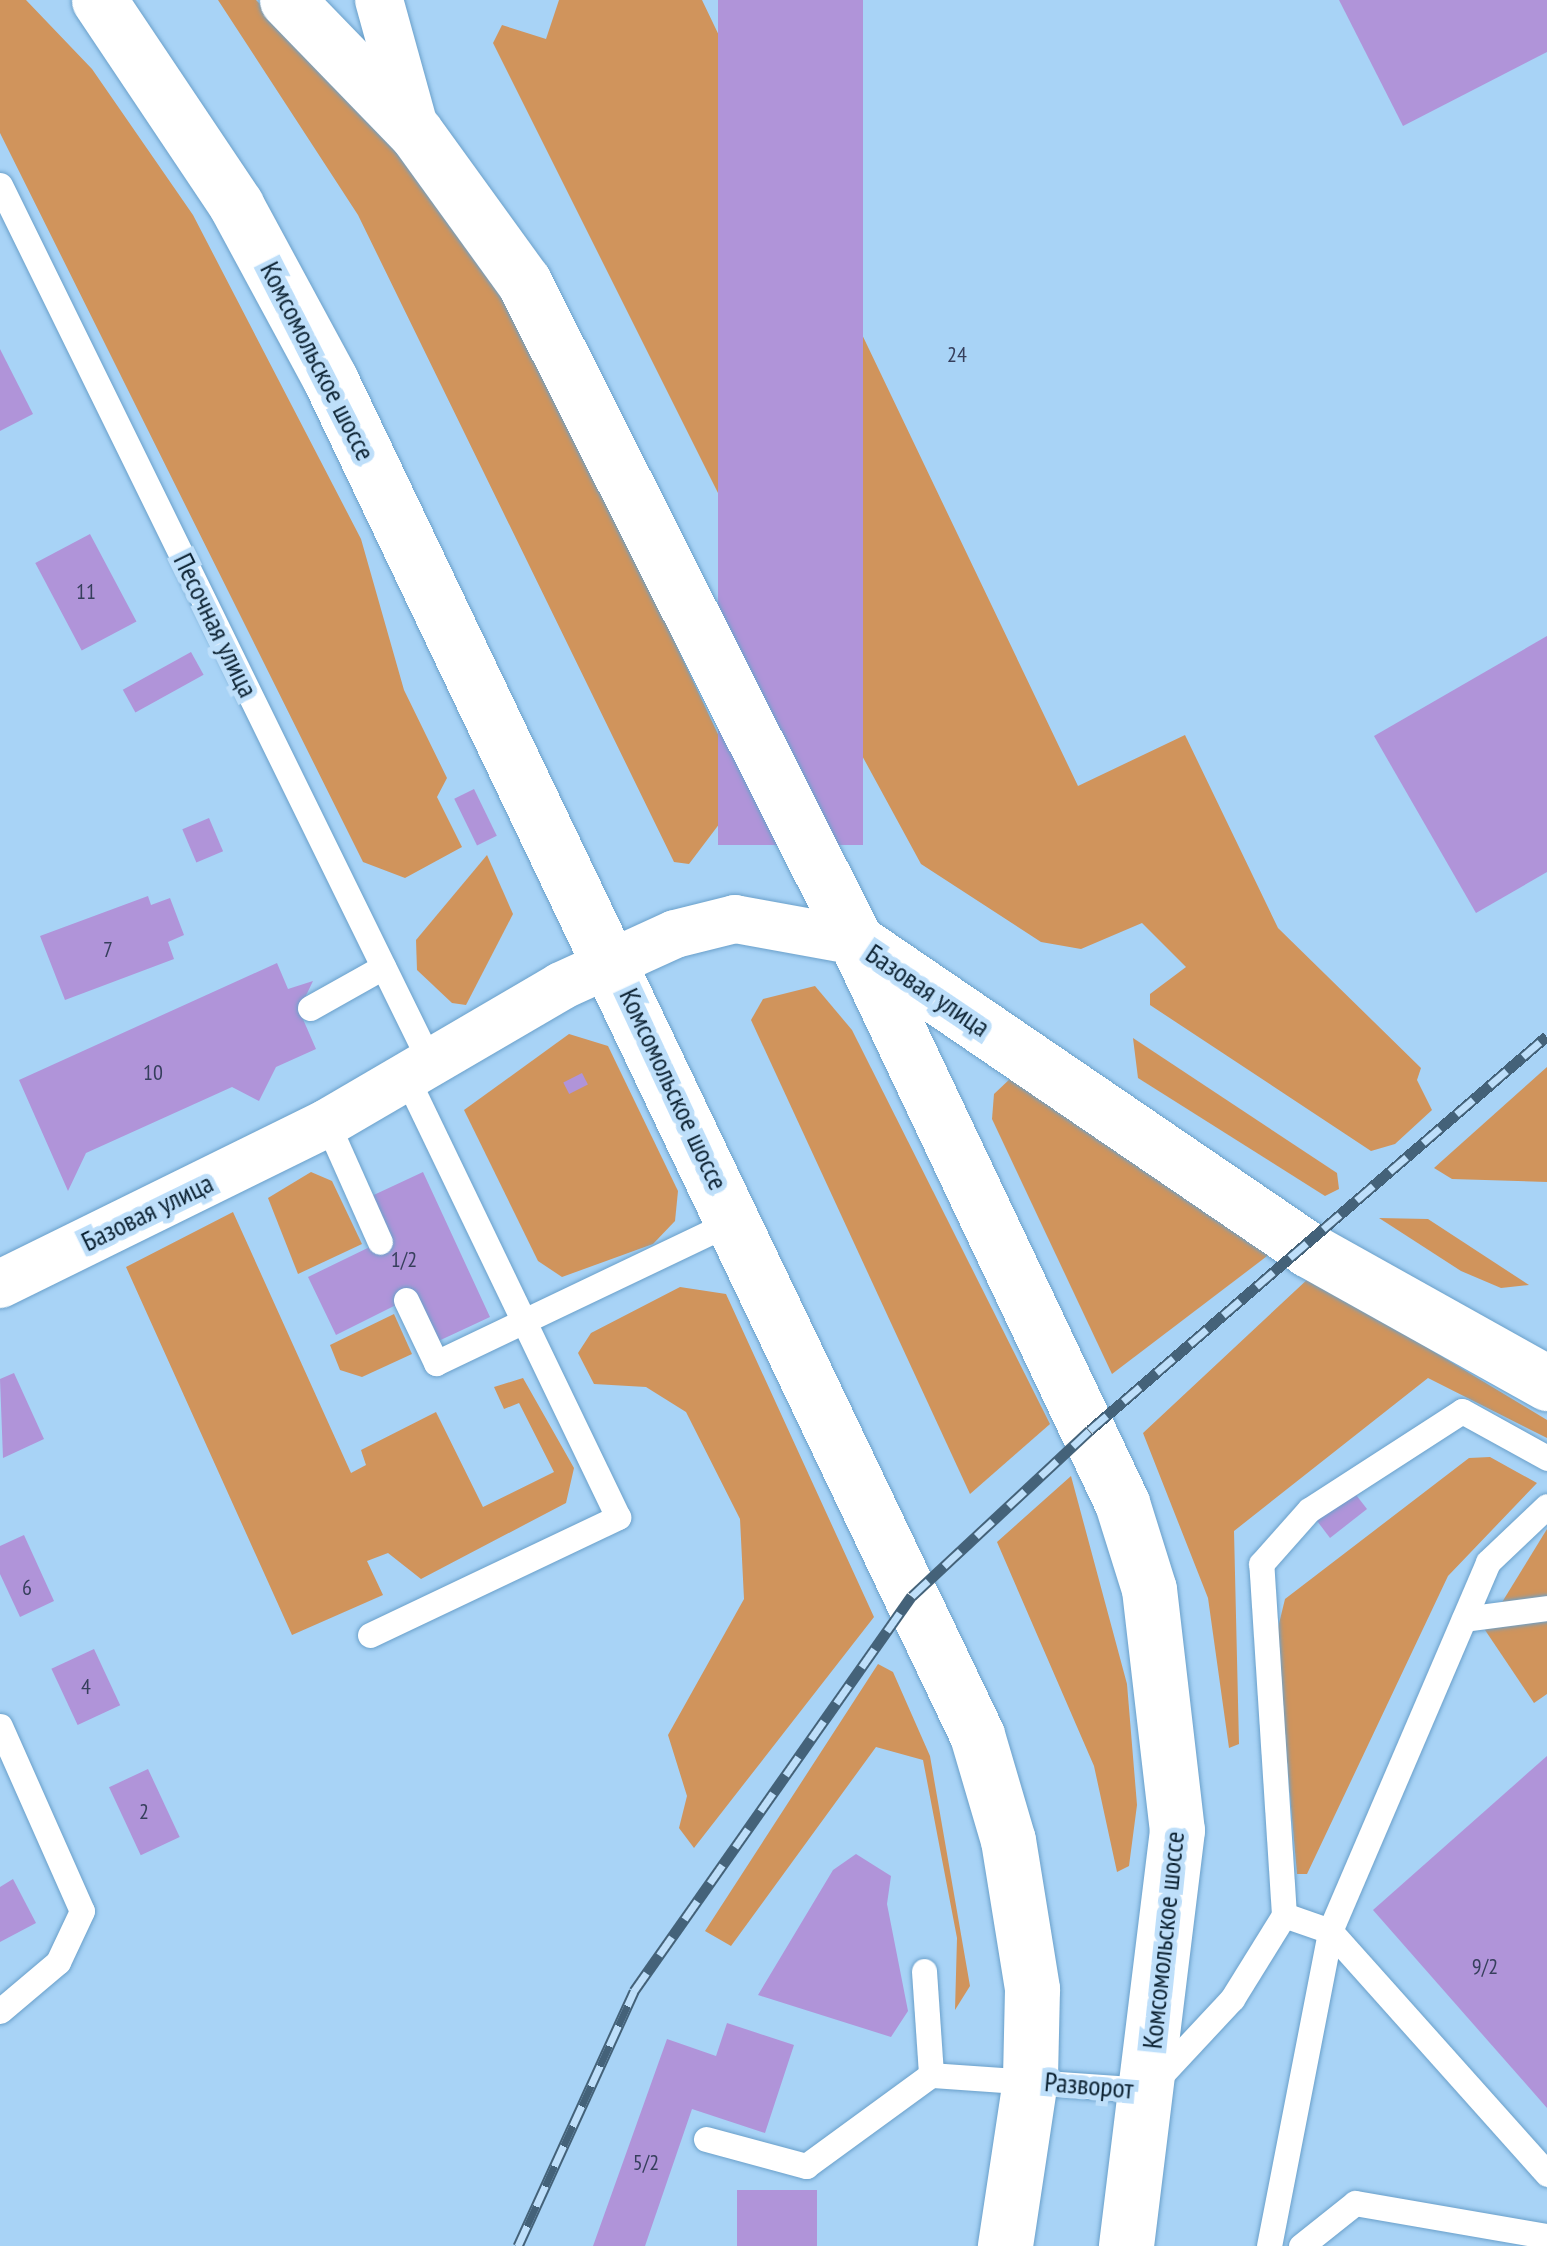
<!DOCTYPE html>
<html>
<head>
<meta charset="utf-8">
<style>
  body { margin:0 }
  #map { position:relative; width:1547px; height:2246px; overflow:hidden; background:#a8d3f6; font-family:"PT Sans Narrow",sans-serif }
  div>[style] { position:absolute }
  .green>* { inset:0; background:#d0945c }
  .building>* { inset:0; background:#b094d9; transform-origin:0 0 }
  .roads { filter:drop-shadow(0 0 2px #6aa0ca) drop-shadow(0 0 2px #6aa0ca) }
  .service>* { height:25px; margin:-12.5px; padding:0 12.5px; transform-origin:12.5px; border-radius:12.5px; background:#fff }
  .minor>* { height:48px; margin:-24px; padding:0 24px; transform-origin:24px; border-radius:24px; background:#fff }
  .tertiary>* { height:55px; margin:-27.5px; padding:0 27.5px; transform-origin:27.5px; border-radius:27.5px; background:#fff }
  .primary>* { height:55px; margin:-27.5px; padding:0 27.5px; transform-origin:27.5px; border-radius:27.5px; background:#fff }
  .rail>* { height:11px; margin-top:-5.5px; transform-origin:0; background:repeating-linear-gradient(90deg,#bedffa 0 22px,#446279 0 44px); box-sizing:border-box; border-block:2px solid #446279 }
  span { translate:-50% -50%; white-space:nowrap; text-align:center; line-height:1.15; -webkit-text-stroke:10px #bedffa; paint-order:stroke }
  .number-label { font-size:22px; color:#363f5c }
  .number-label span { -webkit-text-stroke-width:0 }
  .street-label { font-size:28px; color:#0d2333 }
</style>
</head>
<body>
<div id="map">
  <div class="green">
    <i style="clip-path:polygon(0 0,26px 0,92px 69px,193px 215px,361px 539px,404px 690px,447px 778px,437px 797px,462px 847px,405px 878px,363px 862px,0 133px)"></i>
    <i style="clip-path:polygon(218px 0,256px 0,358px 102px,513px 298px,733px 766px,720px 823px,689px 864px,674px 862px,358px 215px)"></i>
    <i style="clip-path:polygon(559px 0,702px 0,1078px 786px,1185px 735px,1278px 928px,1421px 1068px,1417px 1080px,1432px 1110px,1395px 1144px,1371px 1151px,1150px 1005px,1150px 994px,1186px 967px,1142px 923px,1081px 949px,1041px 942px,921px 864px,791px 625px,805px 601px,823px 593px,797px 542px,779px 550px,742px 541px,493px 43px,502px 25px,546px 39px)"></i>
    <i style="clip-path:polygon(487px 855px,513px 914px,466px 1005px,452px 1003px,417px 970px,416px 940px)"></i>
    <i style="clip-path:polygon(815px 986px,852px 1030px,1050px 1424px,970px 1494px,751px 1020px,763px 999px)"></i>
    <i style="clip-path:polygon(569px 1034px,608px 1046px,678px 1191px,675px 1221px,653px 1244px,562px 1277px,538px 1261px,464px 1110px)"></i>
    <i style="clip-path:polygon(1133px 1038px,1337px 1173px,1339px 1189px,1325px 1196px,1138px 1078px)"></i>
    <i style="clip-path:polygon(1547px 1067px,1547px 1182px,1452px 1179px,1434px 1168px)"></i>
    <i style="clip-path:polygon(1012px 1077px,1279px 1247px,1112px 1374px,992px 1119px,994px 1094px)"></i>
    <i style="clip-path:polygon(311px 1172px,332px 1181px,362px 1244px,298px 1274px,268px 1198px)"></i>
    <i style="clip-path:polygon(233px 1212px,351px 1473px,366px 1465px,361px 1450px,436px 1412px,483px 1507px,554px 1472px,519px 1403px,504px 1409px,494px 1387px,523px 1378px,574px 1468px,566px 1503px,421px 1579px,388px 1553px,367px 1561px,383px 1595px,292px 1635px,126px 1267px)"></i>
    <i style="clip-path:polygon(1379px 1218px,1428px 1219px,1529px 1285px,1501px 1288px,1461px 1271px)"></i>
    <i style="clip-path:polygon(1310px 1277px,1547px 1420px,1547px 1438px,1428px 1378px,1234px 1531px,1239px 1744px,1229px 1748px,1208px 1598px,1143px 1433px)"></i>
    <i style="clip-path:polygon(680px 1287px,726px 1294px,874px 1617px,694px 1848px,679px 1828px,687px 1796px,668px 1735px,744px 1599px,740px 1519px,686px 1412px,646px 1387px,594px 1384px,578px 1353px,591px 1333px)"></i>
    <i style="clip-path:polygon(394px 1314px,412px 1354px,362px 1377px,340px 1370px,330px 1345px)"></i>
    <i style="clip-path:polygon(1490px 1457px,1537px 1483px,1448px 1576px,1307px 1874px,1297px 1874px,1276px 1636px,1285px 1599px,1469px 1458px)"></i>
    <i style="clip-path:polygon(1071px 1476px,1127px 1684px,1137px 1805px,1129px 1866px,1117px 1872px,1094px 1766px,997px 1542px)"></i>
    <i style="clip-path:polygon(1547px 1529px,1547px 1694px,1534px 1703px,1485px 1630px)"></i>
    <i style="clip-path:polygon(878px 1664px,893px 1672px,930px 1756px,970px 1986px,955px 2010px,957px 1938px,923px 1760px,876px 1747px,731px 1946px,705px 1931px)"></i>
  </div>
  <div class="building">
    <i style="left:718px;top:0;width:145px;height:845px"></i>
    <i style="clip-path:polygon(1339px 0,1547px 0,1547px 52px,1403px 126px)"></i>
    <i style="clip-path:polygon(0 349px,33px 414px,0 431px)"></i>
    <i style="left:90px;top:534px;width:99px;height:62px;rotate:62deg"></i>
    <i style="clip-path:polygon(1547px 636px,1547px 872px,1476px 913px,1374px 736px)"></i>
    <i style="left:191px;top:652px;width:26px;height:78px;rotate:61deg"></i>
    <i style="left:474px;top:789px;width:52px;height:22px;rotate:64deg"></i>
    <i style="left:209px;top:818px;width:36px;height:29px;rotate:67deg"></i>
    <i style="clip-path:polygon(148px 896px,151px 905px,170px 898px,184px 935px,168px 942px,174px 959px,65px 1000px,40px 936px)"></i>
    <i style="clip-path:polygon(277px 963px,288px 989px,313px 981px,299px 1010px,316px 1049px,276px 1067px,259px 1101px,232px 1087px,86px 1153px,68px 1191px,19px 1080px)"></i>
    <i style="left:582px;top:1073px;width:13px;height:21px;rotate:63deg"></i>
    <i style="clip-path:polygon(423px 1172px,490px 1317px,432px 1344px,406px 1300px,336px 1335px,308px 1277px,380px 1242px,363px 1200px)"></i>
    <i style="clip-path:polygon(14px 1373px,44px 1439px,3px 1458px,0 1379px)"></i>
    <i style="clip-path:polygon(1346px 1482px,1367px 1509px,1330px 1538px,1305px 1505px)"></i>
    <i style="clip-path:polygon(24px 1535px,54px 1601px,20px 1617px,0 1574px,0 1546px)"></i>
    <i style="left:94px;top:1649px;width:62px;height:47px;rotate:65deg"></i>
    <i style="clip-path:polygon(1547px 1756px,1547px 2108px,1373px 1910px)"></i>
    <i style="left:148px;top:1769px;width:75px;height:43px;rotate:65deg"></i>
    <i style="clip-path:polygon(856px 1854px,891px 1876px,887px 1904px,908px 2011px,891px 2037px,758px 1995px,833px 1870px)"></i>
    <i style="clip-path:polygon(13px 1879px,36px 1923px,0 1942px,0 1887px)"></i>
    <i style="clip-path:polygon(727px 2023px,794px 2045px,765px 2133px,692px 2109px,645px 2246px,593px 2246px,667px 2039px,716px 2056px)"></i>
    <i style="left:817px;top:2190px;width:56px;height:80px;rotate:90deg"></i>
  </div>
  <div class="roads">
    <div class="service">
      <i style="left:0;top:185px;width:981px;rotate:63.88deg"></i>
      <i style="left:310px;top:1008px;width:84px;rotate:-29.3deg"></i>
      <i style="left:327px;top:1123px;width:130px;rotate:66deg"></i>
      <i style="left:406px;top:1300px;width:70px;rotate:64.5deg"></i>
      <i style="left:436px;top:1363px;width:332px;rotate:-25.5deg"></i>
      <i style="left:1464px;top:1619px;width:84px;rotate:-7.5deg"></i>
      <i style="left:370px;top:1635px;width:275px;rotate:-25.4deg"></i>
      <i style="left:618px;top:1517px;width:485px;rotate:-115.7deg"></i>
      <i style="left:0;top:1726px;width:202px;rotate:66.1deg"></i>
      <i style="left:82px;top:1911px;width:56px;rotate:115.2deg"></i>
      <i style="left:58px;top:1962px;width:76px;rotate:139.8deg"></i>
      <i style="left:1284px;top:1915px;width:49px;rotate:19.2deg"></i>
      <i style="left:1330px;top:1931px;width:401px;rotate:-66.8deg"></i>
      <i style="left:1488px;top:1562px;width:81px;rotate:-43.5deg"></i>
      <i style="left:1330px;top:1931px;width:326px;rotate:48.2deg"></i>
      <i style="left:924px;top:1971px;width:104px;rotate:86.1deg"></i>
      <i style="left:706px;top:2139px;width:104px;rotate:15.1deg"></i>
      <i style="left:806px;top:2166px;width:155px;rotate:-36.1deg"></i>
      <i style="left:931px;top:2075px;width:217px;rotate:4deg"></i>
      <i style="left:1147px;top:2090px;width:125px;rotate:-47deg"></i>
      <i style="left:1232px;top:1999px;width:99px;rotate:-58.2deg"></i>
      <i style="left:1284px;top:1915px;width:352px;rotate:-93.7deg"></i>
      <i style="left:1261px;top:1564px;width:72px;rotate:-48.4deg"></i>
      <i style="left:1309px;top:1510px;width:182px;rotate:-32.9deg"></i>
      <i style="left:1462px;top:1411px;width:97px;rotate:28.9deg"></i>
      <i style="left:1269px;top:2246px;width:321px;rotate:-79deg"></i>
      <i style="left:1301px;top:2246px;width:69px;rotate:-38.5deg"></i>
      <i style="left:1355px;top:2203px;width:195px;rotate:9.8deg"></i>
    </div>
    <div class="minor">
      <i style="left:379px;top:0;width:138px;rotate:74.5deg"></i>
      <i style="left:0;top:1284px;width:364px;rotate:-26.2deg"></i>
      <i style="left:327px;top:1123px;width:271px;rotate:-30.3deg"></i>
      <i style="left:561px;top:986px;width:125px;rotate:-24.5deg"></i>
      <i style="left:675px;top:934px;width:62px;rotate:-14deg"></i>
      <i style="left:735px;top:919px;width:123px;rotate:10.3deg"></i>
    </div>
    <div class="tertiary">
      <i style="left:856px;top:941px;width:548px;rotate:34.3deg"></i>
      <i style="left:1309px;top:1250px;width:273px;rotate:29.2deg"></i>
    </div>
    <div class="primary">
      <i style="left:99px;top:0;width:247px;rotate:56.2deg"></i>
      <i style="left:236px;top:205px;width:198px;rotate:61.6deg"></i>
      <i style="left:330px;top:379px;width:1502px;rotate:64.49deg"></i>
      <i style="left:977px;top:1735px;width:109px;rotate:73.6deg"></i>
      <i style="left:1008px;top:1840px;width:151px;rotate:80.8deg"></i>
      <i style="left:1032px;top:1989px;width:91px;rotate:91.3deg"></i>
      <i style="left:1030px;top:2080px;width:168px;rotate:98.6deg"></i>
      <i style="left:287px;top:0;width:185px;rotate:45.9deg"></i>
      <i style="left:416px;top:133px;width:184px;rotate:54.1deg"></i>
      <i style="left:524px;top:282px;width:738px;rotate:63.26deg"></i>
      <i style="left:856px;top:941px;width:622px;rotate:64.67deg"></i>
      <i style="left:1122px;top:1503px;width:90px;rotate:72.6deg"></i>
      <i style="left:1149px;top:1589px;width:243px;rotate:83.4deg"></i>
      <i style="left:1177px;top:1830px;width:419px;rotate:97deg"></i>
    </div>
  </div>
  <div class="rail">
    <i style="left:518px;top:2246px;width:280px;rotate:-65.5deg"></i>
    <i style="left:634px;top:1991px;width:483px;rotate:-54.9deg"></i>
    <i style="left:912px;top:1596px;width:243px;rotate:-43deg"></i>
    <i style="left:1090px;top:1430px;width:603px;rotate:-40.77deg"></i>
  </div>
  <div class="number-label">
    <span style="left:957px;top:355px">24</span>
    <span style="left:86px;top:592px">11</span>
    <span style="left:108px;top:950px">7</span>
    <span style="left:153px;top:1073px">10</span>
    <span style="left:404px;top:1260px">1/2</span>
    <span style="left:27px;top:1588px">6</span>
    <span style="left:86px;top:1687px">4</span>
    <span style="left:144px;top:1812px">2</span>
    <span style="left:1485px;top:1967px">9/2</span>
    <span style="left:646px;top:2163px">5/2</span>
  </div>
  <div class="street-label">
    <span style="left:318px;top:361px;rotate:63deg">Комсомольское шоссе</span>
    <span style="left:216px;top:625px;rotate:64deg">Песочная улица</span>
    <span style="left:928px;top:990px;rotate:34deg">Базовая улица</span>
    <span style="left:674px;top:1089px;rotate:65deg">Комсомольское шоссе</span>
    <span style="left:147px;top:1212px;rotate:-26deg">Базовая улица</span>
    <span style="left:1163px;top:1940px;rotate:-84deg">Комсомольское шоссе</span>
    <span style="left:1089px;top:2085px;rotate:5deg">Разворот</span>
  </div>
</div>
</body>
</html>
